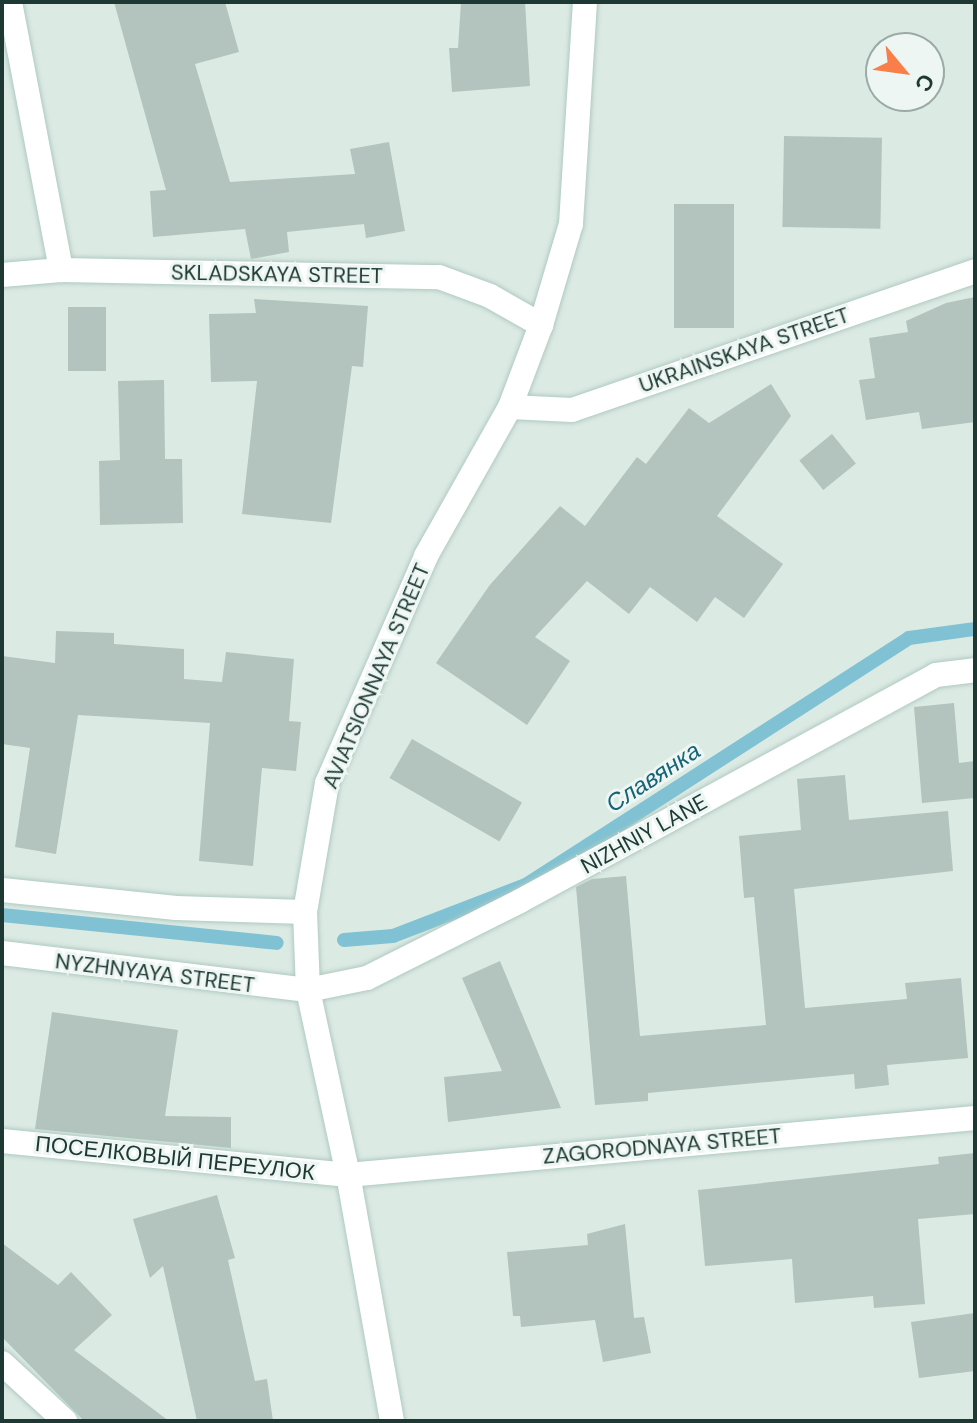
<!DOCTYPE html>
<html>
<head>
<meta charset="utf-8">
<style>
  body { margin:0 }
  #map { position:relative; width:977px; height:1423px; overflow:hidden; background:#dceae4; font-family:"DM Sans",sans-serif }
  div>[style] { position:absolute }
  .stream>* { height:14px; margin:-7px; padding:0 7px; transform-origin:7px; border-radius:7px; background:#80c2d3 }
  .building>* { inset:0; background:#b2c4bd; transform-origin:0 0 }
  .roads { filter:drop-shadow(0 0 2px #afcac1) drop-shadow(0 0 2px #afcac1) }
  .street>* { height:24px; margin:-12px; padding:0 12px; transform-origin:12px; border-radius:12px; background:#fff }
  .secondary>* { height:24px; margin:-12px; padding:0 12px; transform-origin:12px; border-radius:12px; background:#fff }
  span { translate:-50% -50%; white-space:nowrap; text-align:center; line-height:1.15; -webkit-text-stroke:6px #edf6f2; paint-order:stroke }
  .street-label { font-size:22px; color:#1e3933 }
  .water-label { font-size:24px; color:#156378; font-style:italic }
  .frame { position:absolute; inset:0; border:4px solid #1e3933; pointer-events:none }
  .north { position:absolute; left:865px; top:32px; width:80px; height:80px; box-sizing:border-box; background:#edf6f2; border:2px solid #9aaaa6; border-radius:50%; rotate:119deg; font-size:22px; font-weight:700; line-height:32px; text-align:center; color:#1e3933 }
  .north::after { content:''; display:block; margin:auto; width:28px; height:36px; background:#fa7e4a; clip-path:polygon(50% 0,100% 100%,50% 72%,0 100%) }
</style>
</head>
<body>
<div id="map">
  <div class="stream">
    <i style="left:2px;top:915px;width:276px;rotate:5.8deg"></i>
    <i style="left:344px;top:940px;width:49px;rotate:-4.7deg"></i>
    <i style="left:393px;top:936px;width:142px;rotate:-21deg"></i>
    <i style="left:526px;top:885px;width:456px;rotate:-32.8deg"></i>
    <i style="left:909px;top:638px;width:67px;rotate:-7.8deg"></i>
  </div>
  <div class="building">
    <i style="clip-path:polygon(114px 2px,225px 2px,239px 52px,195px 64px,230px 182px,355px 174px,350px 149px,389px 142px,405px 231px,366px 238px,364px 224px,287px 232px,289px 252px,251px 259px,245px 229px,153px 237px,150px 191px,166px 190px)"></i>
    <i style="clip-path:polygon(461px 2px,525px 2px,530px 86px,452px 92px,449px 48px,458px 48px)"></i>
    <i style="left:784px;top:136px;width:98px;height:91px;rotate:1deg"></i>
    <i style="left:674px;top:204px;width:60px;height:124px"></i>
    <i style="clip-path:polygon(975px 297px,975px 422px,922px 429px,919px 412px,866px 420px,859px 380px,875px 378px,869px 338px,908px 332px,906px 321px,946px 303px)"></i>
    <i style="clip-path:polygon(254px 299px,368px 306px,363px 367px,352px 366px,331px 523px,242px 514px,257px 381px,211px 382px,209px 314px,256px 313px)"></i>
    <i style="left:68px;top:307px;width:38px;height:64px"></i>
    <i style="clip-path:polygon(164px 380px,165px 459px,182px 459px,183px 523px,100px 525px,99px 461px,120px 460px,118px 381px)"></i>
    <i style="clip-path:polygon(771px 384px,791px 416px,717px 516px,783px 564px,744px 618px,715px 597px,697px 622px,650px 587px,629px 614px,587px 581px,535px 637px,570px 661px,527px 725px,436px 663px,489px 586px,560px 506px,585px 526px,637px 457px,646px 464px,689px 408px,709px 423px)"></i>
    <i style="left:832px;top:434px;width:38px;height:42px;rotate:51deg"></i>
    <i style="clip-path:polygon(56px 631px,114px 633px,114px 644px,184px 649px,184px 679px,222px 682px,226px 652px,294px 659px,289px 721px,301px 722px,296px 771px,262px 768px,253px 866px,199px 861px,210px 723px,78px 715px,56px 854px,15px 847px,30px 748px,2px 744px,2px 656px,55px 663px)"></i>
    <i style="clip-path:polygon(954px 703px,959px 763px,975px 761px,975px 798px,922px 803px,914px 707px)"></i>
    <i style="left:412px;top:739px;width:127px;height:45px;rotate:30deg"></i>
    <i style="clip-path:polygon(845px 775px,849px 820px,948px 811px,953px 871px,794px 889px,805px 1008px,907px 999px,905px 983px,961px 978px,968px 1058px,887px 1065px,889px 1085px,855px 1089px,854px 1074px,648px 1093px,648px 1101px,595px 1105px,576px 887px,592px 879px,626px 876px,640px 1036px,766px 1025px,754px 897px,744px 898px,739px 836px,801px 830px,797px 779px)"></i>
    <i style="clip-path:polygon(500px 961px,561px 1108px,448px 1122px,444px 1077px,502px 1071px,462px 978px)"></i>
    <i style="clip-path:polygon(52px 1012px,178px 1030px,165px 1116px,231px 1117px,231px 1148px,35px 1129px)"></i>
    <i style="clip-path:polygon(975px 1153px,975px 1214px,918px 1219px,925px 1304px,874px 1308px,873px 1296px,795px 1303px,792px 1259px,705px 1266px,698px 1190px,939px 1164px,938px 1157px)"></i>
    <i style="clip-path:polygon(217px 1195px,235px 1258px,228px 1260px,255px 1381px,267px 1379px,273px 1421px,197px 1421px,163px 1266px,150px 1278px,133px 1219px)"></i>
    <i style="clip-path:polygon(625px 1224px,634px 1318px,644px 1317px,651px 1353px,603px 1362px,595px 1320px,521px 1327px,520px 1316px,513px 1316px,507px 1252px,588px 1245px,587px 1234px)"></i>
    <i style="clip-path:polygon(2px 1243px,58px 1285px,71px 1272px,112px 1315px,74px 1350px,169px 1421px,84px 1421px,2px 1337px)"></i>
    <i style="clip-path:polygon(975px 1313px,975px 1371px,919px 1378px,911px 1322px)"></i>
  </div>
  <div class="roads">
    <div class="street">
      <i style="left:10px;top:2px;width:273px;rotate:79.2deg"></i>
      <i style="left:2px;top:275px;width:59px;rotate:-4.8deg"></i>
      <i style="left:61px;top:270px;width:378px;rotate:1.1deg"></i>
      <i style="left:439px;top:277px;width:54px;rotate:20.4deg"></i>
      <i style="left:490px;top:296px;width:59px;rotate:29.6deg"></i>
      <i style="left:510px;top:407px;width:62px;rotate:2.8deg"></i>
      <i style="left:572px;top:410px;width:426px;rotate:-19deg"></i>
      <i style="left:2px;top:890px;width:175px;rotate:5.9deg"></i>
      <i style="left:176px;top:908px;width:129px;rotate:1.8deg"></i>
      <i style="left:2px;top:953px;width:308px;rotate:6.9deg"></i>
      <i style="left:308px;top:990px;width:60px;rotate:-11.5deg"></i>
      <i style="left:367px;top:978px;width:171px;rotate:-26.7deg"></i>
      <i style="left:520px;top:901px;width:473px;rotate:-28.5deg"></i>
      <i style="left:936px;top:675px;width:39px;rotate:-7deg"></i>
      <i style="left:2px;top:1141px;width:348px;rotate:5.6deg"></i>
      <i style="left:348px;top:1175px;width:630px;rotate:-5.19deg"></i>
      <i style="left:2px;top:1363px;width:86px;rotate:42.6deg"></i>
    </div>
    <div class="secondary">
      <i style="left:392px;top:1421px;width:250px;rotate:-100.1deg"></i>
      <i style="left:348px;top:1175px;width:189px;rotate:-102.2deg"></i>
      <i style="left:308px;top:990px;width:78px;rotate:-92.2deg"></i>
      <i style="left:305px;top:912px;width:131px;rotate:-80.3deg"></i>
      <i style="left:327px;top:783px;width:248px;rotate:-66.4deg"></i>
      <i style="left:426px;top:556px;width:171px;rotate:-60.6deg"></i>
      <i style="left:510px;top:407px;width:88px;rotate:-69.3deg"></i>
      <i style="left:541px;top:325px;width:105px;rotate:-73.5deg"></i>
      <i style="left:571px;top:224px;width:222px;rotate:-86.4deg"></i>
    </div>
  </div>
  <div class="street-label">
    <span style="left:277px;top:274px;rotate:1deg">SKLADSKAYA STREET</span>
    <span style="left:744px;top:350px;rotate:-19deg">UKRAINSKAYA STREET</span>
    <span style="left:376px;top:676px;rotate:-67deg">AVIATSIONNAYA STREET</span>
    <span style="left:644px;top:834px;rotate:-29deg">NIZHNIY LANE</span>
    <span style="left:155px;top:973px;rotate:7deg">NYZHNYAYA STREET</span>
    <span style="left:662px;top:1146px;rotate:-5deg">ZAGORODNAYA STREET</span>
    <span style="left:175px;top:1158px;rotate:6deg">ПОСЕЛКОВЫЙ ПЕРЕУЛОК</span>
  </div>
  <div class="water-label">
    <span style="left:653px;top:777px;rotate:-33deg">Славянка</span>
  </div>
  <div class="frame"></div>
  <div class="north">С</div>
</div>
</body>
</html>
